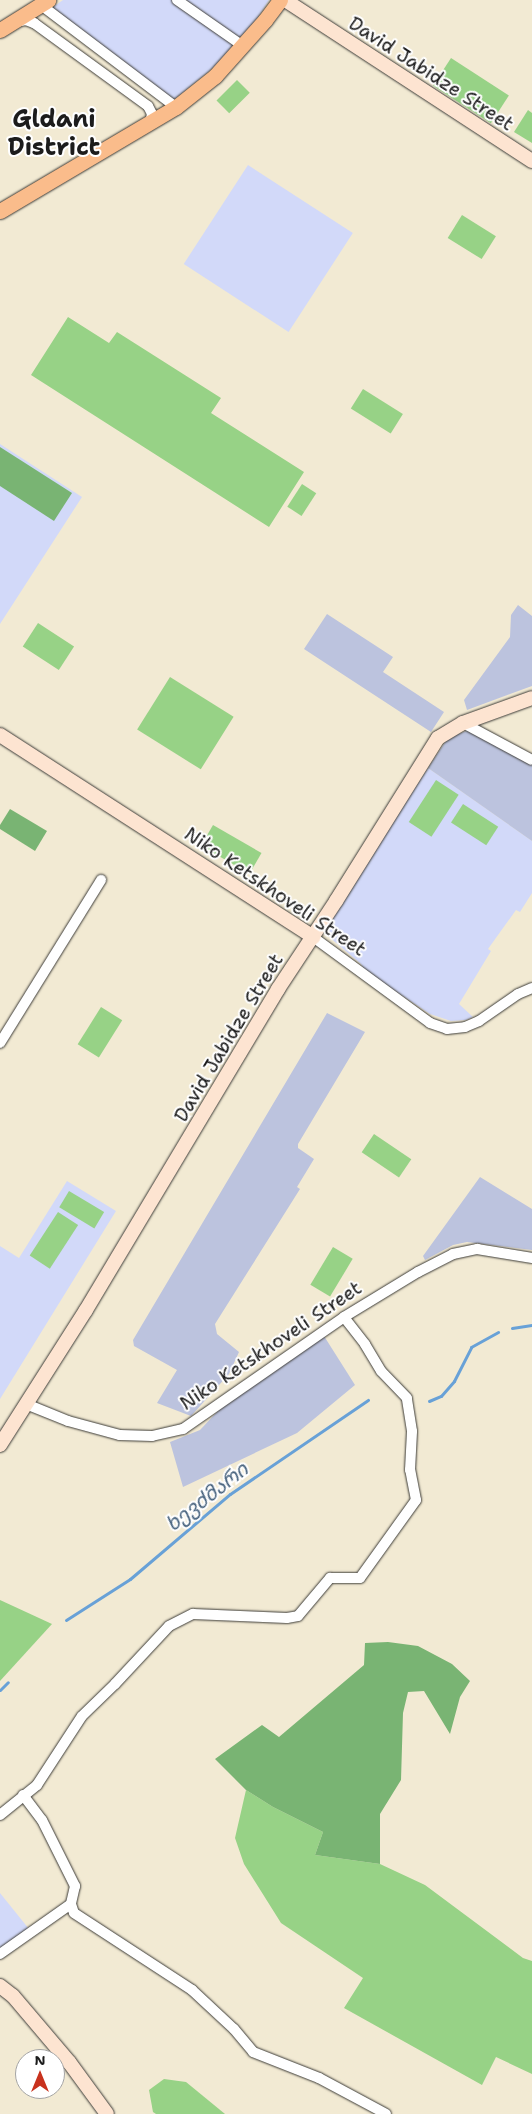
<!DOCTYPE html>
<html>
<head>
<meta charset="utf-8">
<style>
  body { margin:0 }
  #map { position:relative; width:532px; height:2114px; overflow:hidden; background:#f2ead3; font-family:"Shantell Sans","Noto Sans Georgian",sans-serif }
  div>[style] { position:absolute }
  .built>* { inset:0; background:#d2d9f9; transform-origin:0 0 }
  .industrial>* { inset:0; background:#bcc3de }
  .green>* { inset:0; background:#97d286; transform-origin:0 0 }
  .forest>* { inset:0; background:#79b473 }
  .stream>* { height:3px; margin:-1.5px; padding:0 1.5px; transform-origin:1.5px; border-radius:1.5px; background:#68a1d7 }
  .roads { filter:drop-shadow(0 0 1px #3c3b37) drop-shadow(0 0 1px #3c3b37) }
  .street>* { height:10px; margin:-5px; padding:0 5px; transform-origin:5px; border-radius:5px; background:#fff }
  .secondary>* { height:14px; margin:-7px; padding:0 7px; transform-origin:7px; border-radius:7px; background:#fde4d1 }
  .primary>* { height:15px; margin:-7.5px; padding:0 7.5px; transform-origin:7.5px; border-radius:7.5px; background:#fabc8b }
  span { translate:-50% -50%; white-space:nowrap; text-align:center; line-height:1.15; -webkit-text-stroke:4px #fff; paint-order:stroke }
  .street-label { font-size:19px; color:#1c1c1c }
  .water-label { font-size:20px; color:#425e7a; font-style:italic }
  .district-label { font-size:24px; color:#1c1c1c; font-weight:700 }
  .north { position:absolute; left:15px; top:2049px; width:50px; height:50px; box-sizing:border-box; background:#fff; border:1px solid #a4a4a4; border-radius:50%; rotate:0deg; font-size:14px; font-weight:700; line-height:20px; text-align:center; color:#1c1c1c }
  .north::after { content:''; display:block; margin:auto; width:18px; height:22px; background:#c8321e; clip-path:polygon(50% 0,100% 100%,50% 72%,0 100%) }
</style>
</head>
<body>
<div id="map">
  <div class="built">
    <i style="clip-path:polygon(63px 0,269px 0,253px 25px,214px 67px,174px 100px,54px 15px,53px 7px)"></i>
    <i style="left:248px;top:165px;width:125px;height:118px;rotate:33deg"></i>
    <i style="clip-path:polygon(0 444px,82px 497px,0 624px)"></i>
    <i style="clip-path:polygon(428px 768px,532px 841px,532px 893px,520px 912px,516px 910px,488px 949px,491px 951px,459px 1004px,473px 1017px,466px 1020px,451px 1021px,430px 1014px,365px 971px,361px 964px,322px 931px)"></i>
    <i style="clip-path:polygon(67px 1181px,116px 1211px,0 1399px,0 1246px,19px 1258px)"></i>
    <i style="clip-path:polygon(0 1893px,29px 1929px,0 1949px)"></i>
  </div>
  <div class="industrial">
    <i style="clip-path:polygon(518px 605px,532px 616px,532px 686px,467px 710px,464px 700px,510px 637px,511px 615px)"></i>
    <i style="clip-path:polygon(327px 614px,393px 657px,383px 672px,444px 712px,431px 732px,304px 649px)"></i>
    <i style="clip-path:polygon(469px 730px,532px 763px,532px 841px,428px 768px,448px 738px)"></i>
    <i style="clip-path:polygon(327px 1013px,365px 1032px,298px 1144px,298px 1148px,314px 1159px,297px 1187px,300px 1189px,215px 1324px,217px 1334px,239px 1352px,229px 1374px,191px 1416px,157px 1403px,177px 1370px,134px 1346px,133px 1340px)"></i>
    <i style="clip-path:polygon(480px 1177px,532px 1209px,532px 1250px,467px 1242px,453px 1245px,425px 1260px,423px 1256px)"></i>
    <i style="clip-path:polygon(324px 1336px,355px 1385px,297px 1433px,183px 1487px,170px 1442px,200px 1430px,232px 1396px)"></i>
  </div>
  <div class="green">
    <i style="left:451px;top:58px;width:69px;height:33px;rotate:33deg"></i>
    <i style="left:237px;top:80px;width:18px;height:29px;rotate:45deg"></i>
    <i style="clip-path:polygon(528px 110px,532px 113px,532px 143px,514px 132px)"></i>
    <i style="left:462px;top:215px;width:40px;height:27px;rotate:32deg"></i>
    <i style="clip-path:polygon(68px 317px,109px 343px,117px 332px,221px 398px,211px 413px,304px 472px,269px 527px,31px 375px)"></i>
    <i style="left:363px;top:389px;width:47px;height:23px;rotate:32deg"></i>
    <i style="left:302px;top:484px;width:17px;height:27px;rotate:33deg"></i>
    <i style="left:38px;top:623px;width:43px;height:28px;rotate:33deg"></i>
    <i style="left:170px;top:677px;width:75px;height:62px;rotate:32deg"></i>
    <i style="left:436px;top:780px;width:27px;height:50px;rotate:33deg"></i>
    <i style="left:463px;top:804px;width:42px;height:22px;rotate:33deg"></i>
    <i style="left:213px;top:825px;width:56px;height:24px;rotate:30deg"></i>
    <i style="left:101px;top:1007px;width:25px;height:44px;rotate:32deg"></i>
    <i style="left:374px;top:1134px;width:45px;height:22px;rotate:34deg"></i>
    <i style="left:69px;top:1191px;width:41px;height:19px;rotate:31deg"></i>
    <i style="left:58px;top:1212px;width:24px;height:52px;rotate:33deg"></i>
    <i style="left:333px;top:1247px;width:23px;height:44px;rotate:31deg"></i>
    <i style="clip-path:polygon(0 1600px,52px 1624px,0 1681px)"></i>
    <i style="clip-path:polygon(246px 1790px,273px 1807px,323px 1832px,315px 1855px,380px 1864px,425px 1885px,523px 1958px,532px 1961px,532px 2074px,496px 2057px,482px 2085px,344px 2008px,363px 1978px,281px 1923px,244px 1864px,235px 1838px)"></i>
    <i style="clip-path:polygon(164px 2079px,186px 2082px,225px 2114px,156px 2114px,153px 2112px,149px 2090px)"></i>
  </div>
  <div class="forest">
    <i style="clip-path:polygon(0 447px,72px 493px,54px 521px,0 486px)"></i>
    <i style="clip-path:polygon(10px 809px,47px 831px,35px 851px,0 829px,0 825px)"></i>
    <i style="clip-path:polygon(388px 1642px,418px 1646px,452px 1664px,470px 1681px,460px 1697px,450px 1734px,424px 1691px,408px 1692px,403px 1713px,401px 1780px,380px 1814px,380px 1864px,315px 1855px,323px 1832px,273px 1807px,246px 1790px,215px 1759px,262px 1725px,279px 1737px,364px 1665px,365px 1643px)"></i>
  </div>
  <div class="stream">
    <i style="left:512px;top:1328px;width:20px;rotate:-9deg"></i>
    <i style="left:429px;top:1401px;width:13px;rotate:-23deg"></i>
    <i style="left:441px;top:1396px;width:20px;rotate:-49deg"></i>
    <i style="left:454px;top:1381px;width:38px;rotate:-63deg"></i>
    <i style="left:471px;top:1347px;width:31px;rotate:-29deg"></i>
    <i style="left:66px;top:1620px;width:76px;rotate:-32.6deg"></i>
    <i style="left:130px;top:1579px;width:131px;rotate:-40.4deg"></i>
    <i style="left:230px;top:1494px;width:167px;rotate:-34.3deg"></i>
    <i style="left:0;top:1690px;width:11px;rotate:-45deg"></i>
  </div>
  <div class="roads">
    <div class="street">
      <i style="left:177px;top:0;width:80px;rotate:34.9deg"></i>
      <i style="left:41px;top:5px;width:169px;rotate:37.1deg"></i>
      <i style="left:15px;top:22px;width:11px;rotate:-10deg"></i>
      <i style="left:26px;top:20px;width:9px;rotate:21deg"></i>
      <i style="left:34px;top:23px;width:141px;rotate:36.1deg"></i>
      <i style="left:148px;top:106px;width:9px;rotate:63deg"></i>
      <i style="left:152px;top:114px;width:9px;rotate:103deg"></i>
      <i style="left:463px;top:723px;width:78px;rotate:28.2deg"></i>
      <i style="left:313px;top:937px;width:145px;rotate:36.3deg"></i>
      <i style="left:430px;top:1023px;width:18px;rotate:19deg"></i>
      <i style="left:447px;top:1029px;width:18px;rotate:-6deg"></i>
      <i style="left:465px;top:1027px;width:15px;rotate:-23deg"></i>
      <i style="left:479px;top:1021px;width:47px;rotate:-34.7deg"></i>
      <i style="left:518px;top:994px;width:15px;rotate:-23deg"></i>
      <i style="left:0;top:1043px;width:192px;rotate:-58.2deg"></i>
      <i style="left:26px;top:1404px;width:45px;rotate:22deg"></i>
      <i style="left:68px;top:1421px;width:54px;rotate:15.1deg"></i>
      <i style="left:120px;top:1435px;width:32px;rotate:2deg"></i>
      <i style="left:152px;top:1436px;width:32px;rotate:-13deg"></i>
      <i style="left:183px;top:1429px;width:196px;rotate:-34.8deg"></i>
      <i style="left:344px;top:1317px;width:87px;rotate:-31.3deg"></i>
      <i style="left:418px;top:1272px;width:39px;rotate:-27deg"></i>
      <i style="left:453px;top:1254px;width:25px;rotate:-12deg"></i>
      <i style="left:477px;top:1249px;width:56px;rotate:9.3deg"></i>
      <i style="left:23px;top:1795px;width:31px;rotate:53deg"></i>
      <i style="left:42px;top:1820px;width:74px;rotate:63.4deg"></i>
      <i style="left:75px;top:1886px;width:18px;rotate:103deg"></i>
      <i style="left:0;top:1815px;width:48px;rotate:-39deg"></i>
      <i style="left:37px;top:1785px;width:82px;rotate:-56.9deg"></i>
      <i style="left:82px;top:1716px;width:46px;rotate:-44.1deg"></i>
      <i style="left:115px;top:1684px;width:79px;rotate:-47deg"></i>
      <i style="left:169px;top:1626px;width:27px;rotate:-27deg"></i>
      <i style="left:193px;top:1614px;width:94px;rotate:2.4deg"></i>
      <i style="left:287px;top:1618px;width:11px;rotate:-10deg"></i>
      <i style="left:298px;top:1616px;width:50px;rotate:-49.9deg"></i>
      <i style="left:330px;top:1578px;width:30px"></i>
      <i style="left:360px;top:1578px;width:96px;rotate:-54.3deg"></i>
      <i style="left:416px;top:1500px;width:31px;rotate:-101deg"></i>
      <i style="left:410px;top:1470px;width:39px;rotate:-87deg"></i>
      <i style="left:412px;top:1431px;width:33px;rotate:-99deg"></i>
      <i style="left:407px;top:1398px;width:37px;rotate:-134deg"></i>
      <i style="left:381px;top:1371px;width:31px;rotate:-121deg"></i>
      <i style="left:365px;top:1344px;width:34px;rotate:-128deg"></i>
      <i style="left:0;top:1954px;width:87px;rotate:-35.2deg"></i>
      <i style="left:71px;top:1904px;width:9px;rotate:72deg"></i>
      <i style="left:74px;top:1913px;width:141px;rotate:33.1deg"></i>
      <i style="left:192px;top:1990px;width:57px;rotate:42.9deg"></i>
      <i style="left:234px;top:2029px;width:30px;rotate:50deg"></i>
      <i style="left:253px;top:2052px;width:71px;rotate:21.5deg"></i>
      <i style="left:319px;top:2078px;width:76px;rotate:28.2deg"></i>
    </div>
    <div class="secondary">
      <i style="left:285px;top:0;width:295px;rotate:33.1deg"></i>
      <i style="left:0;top:735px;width:373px;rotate:32.8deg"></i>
      <i style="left:0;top:1445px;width:160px;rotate:-57.5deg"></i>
      <i style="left:86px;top:1310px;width:374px;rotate:-59.1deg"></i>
      <i style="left:278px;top:989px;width:105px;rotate:-56.6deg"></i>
      <i style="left:336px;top:901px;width:192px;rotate:-58deg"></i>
      <i style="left:438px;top:738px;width:29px;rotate:-31deg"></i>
      <i style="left:463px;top:723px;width:73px;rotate:-19.9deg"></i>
      <i style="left:0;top:1986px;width:16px;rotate:38deg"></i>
      <i style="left:13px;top:1996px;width:87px;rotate:49.7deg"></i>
      <i style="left:69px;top:2062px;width:64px;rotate:53.8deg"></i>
    </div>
    <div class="primary">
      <i style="left:0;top:30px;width:57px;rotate:-32deg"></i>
      <i style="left:0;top:211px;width:204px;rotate:-30.6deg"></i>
      <i style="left:176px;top:107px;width:50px;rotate:-38.5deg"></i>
      <i style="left:215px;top:76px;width:75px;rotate:-48.2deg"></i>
      <i style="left:265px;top:20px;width:25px;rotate:-53deg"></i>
    </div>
  </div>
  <div class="street-label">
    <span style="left:431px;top:74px;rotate:33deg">David Jabidze Street</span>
    <span style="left:275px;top:892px;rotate:34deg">Niko Ketskhoveli Street</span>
    <span style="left:229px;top:1038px;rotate:-59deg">David Jabidze Street</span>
    <span style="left:271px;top:1346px;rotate:-34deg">Niko Ketskhoveli Street</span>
  </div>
  <div class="water-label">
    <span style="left:207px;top:1497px;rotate:-38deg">ხევძმარი</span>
  </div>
  <div class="district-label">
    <span style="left:54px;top:134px">Gldani<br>District</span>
  </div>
  <div class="north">N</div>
</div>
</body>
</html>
